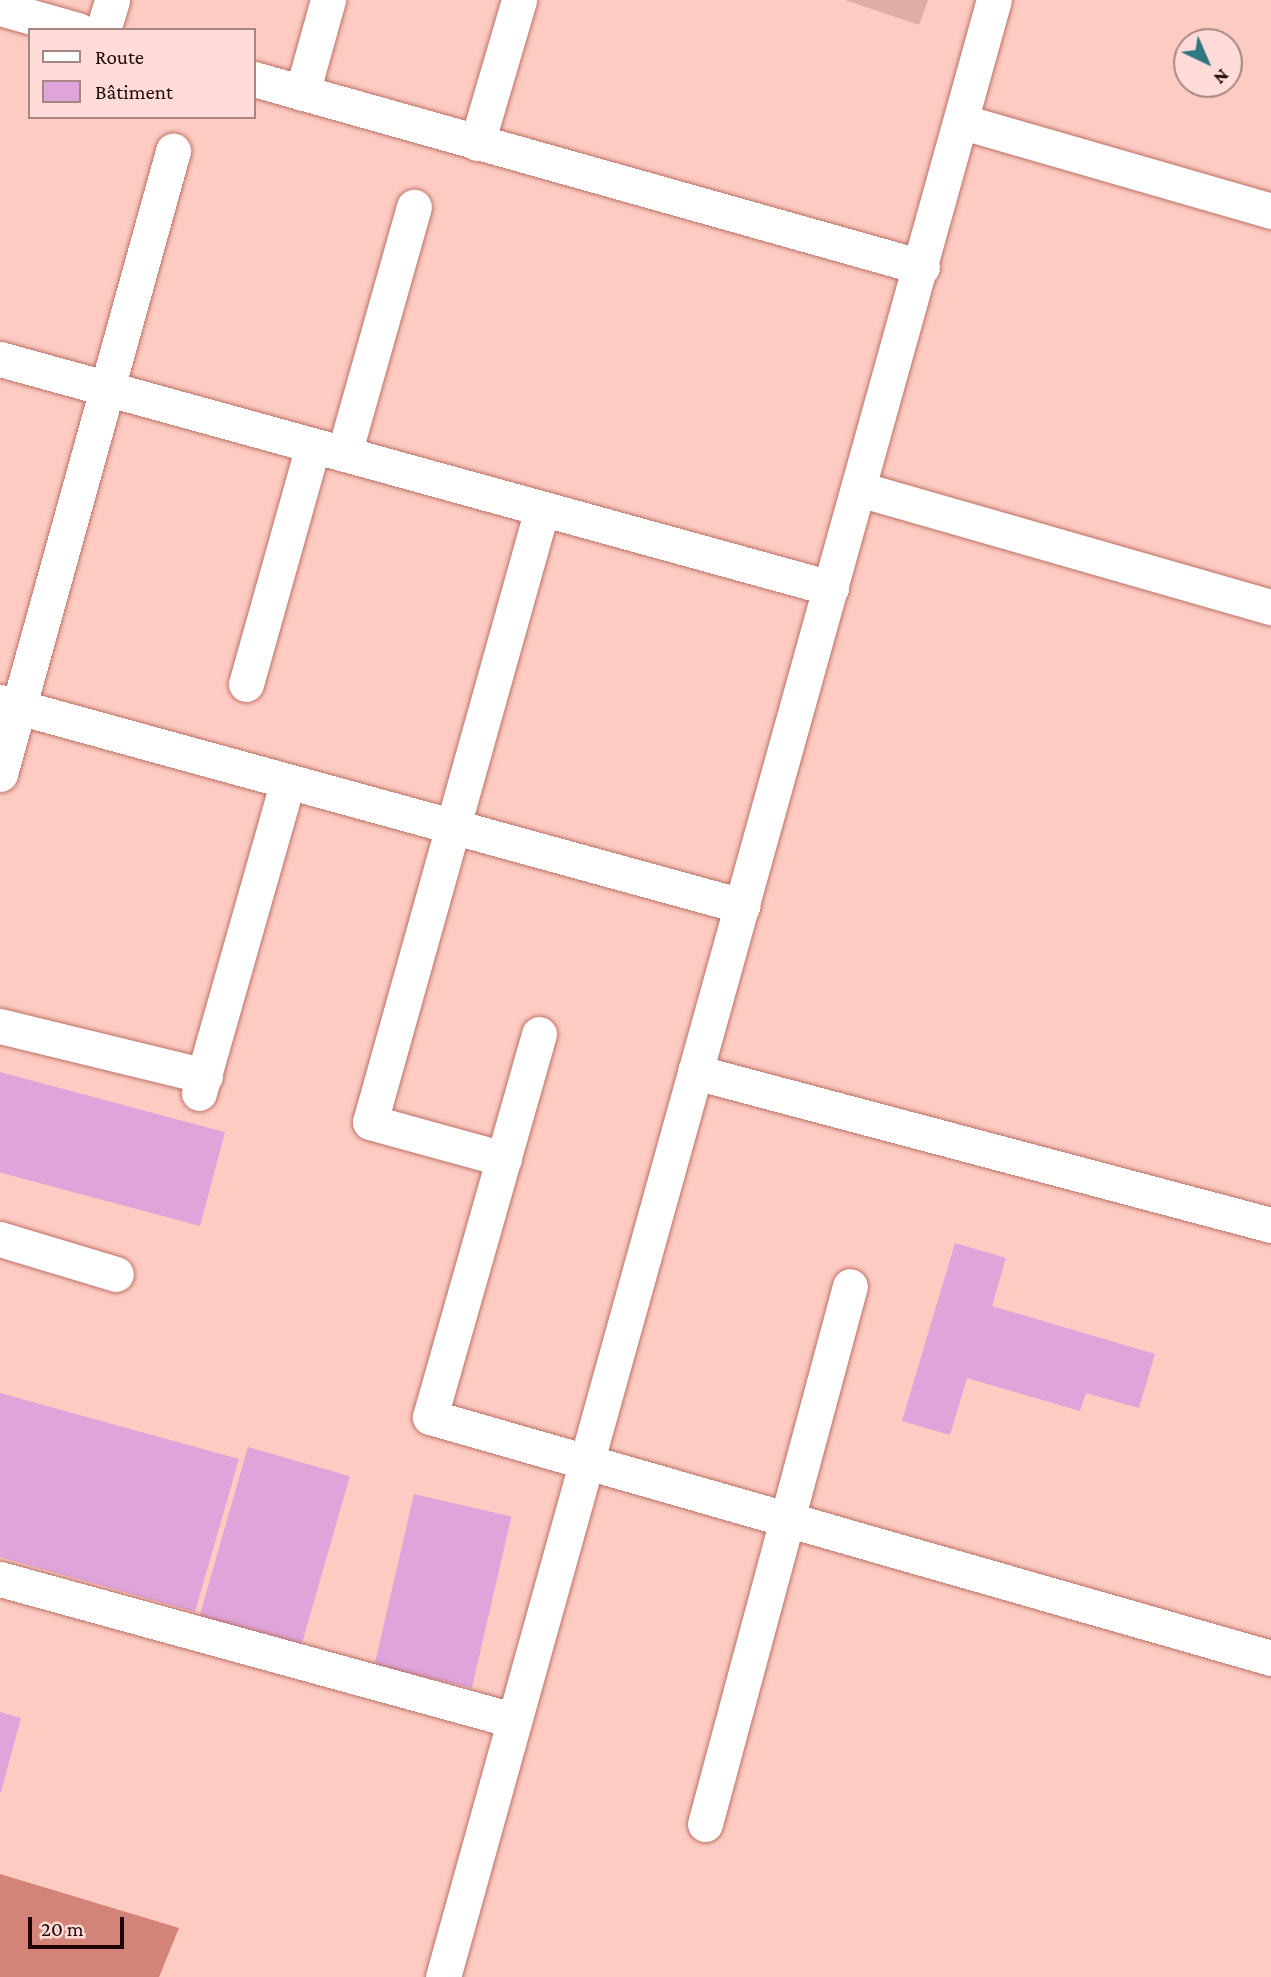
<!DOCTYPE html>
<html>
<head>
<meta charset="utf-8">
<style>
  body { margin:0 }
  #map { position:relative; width:1271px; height:1977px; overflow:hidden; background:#fdcbc2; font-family:"Crimson Pro",serif }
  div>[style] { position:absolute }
  .green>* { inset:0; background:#e1aca3 }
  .forest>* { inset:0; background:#d38378 }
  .building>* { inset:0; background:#dfa4da; transform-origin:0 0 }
  .roads { filter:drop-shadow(0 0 2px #bd7166) drop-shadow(0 0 2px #bd7166) }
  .minor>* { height:35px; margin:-17.5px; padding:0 17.5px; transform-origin:17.5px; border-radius:17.5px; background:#fff }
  span { translate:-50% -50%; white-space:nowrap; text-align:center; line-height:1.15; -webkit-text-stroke:6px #ffdcd7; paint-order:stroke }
  .legend { position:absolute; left:28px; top:28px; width:228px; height:91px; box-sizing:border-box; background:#ffdcd7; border:2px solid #a68683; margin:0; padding:9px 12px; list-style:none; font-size:21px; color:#210504 }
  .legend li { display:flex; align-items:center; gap:14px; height:35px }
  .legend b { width:35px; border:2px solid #a68683 }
  .north { position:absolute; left:1173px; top:28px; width:70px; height:70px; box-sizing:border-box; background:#ffdcd7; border:2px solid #a68683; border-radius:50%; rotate:136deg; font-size:19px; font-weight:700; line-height:28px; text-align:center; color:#210504 }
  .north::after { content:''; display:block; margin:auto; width:24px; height:32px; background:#307782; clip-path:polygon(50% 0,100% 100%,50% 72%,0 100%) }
  .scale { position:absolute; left:28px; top:1917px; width:96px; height:32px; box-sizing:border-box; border:4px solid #210504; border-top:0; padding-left:9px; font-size:21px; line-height:24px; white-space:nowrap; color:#210504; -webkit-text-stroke:5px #ffdcd7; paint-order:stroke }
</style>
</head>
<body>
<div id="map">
  <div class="green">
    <i style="clip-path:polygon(845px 0,928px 0,919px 25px)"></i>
  </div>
  <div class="forest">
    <i style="clip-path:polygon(0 1874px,179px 1928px,159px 1977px,0 1977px)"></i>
  </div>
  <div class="building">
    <i style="left:0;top:1072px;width:233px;height:97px;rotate:15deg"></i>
    <i style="clip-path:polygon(955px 1243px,1006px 1258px,992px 1306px,1155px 1354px,1139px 1408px,1086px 1393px,1080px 1411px,967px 1378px,950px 1435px,902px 1421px)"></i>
    <i style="clip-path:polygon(0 1393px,239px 1459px,195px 1612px,0 1557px)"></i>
    <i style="left:248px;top:1447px;width:106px;height:177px;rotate:16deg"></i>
    <i style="left:414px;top:1494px;width:100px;height:176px;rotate:13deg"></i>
    <i style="clip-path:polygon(0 1712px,21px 1718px,1px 1792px,0 1792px)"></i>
  </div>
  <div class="roads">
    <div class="minor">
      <i style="left:0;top:8px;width:81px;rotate:15.8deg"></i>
      <i style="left:103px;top:30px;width:31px;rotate:-73deg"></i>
      <i style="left:254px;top:79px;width:694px;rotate:15.72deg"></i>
      <i style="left:302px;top:93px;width:97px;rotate:-74.4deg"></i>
      <i style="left:963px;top:122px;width:321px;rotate:16.1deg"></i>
      <i style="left:477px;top:143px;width:149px;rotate:-73.6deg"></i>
      <i style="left:0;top:359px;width:862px;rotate:15.41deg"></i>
      <i style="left:344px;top:454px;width:257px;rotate:-74.2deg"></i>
      <i style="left:859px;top:489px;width:429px;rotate:16deg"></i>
      <i style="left:246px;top:684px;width:247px;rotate:-74.3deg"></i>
      <i style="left:0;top:702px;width:770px;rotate:15.37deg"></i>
      <i style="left:0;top:774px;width:647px;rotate:-74.48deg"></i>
      <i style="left:0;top:1026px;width:211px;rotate:13.7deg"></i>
      <i style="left:539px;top:1034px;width:398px;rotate:105.9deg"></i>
      <i style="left:430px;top:1417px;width:875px;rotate:15.99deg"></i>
      <i style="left:695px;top:1072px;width:596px;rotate:14.88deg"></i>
      <i style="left:199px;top:1093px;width:324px;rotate:-74.1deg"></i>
      <i style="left:504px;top:1159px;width:139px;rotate:-164.6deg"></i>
      <i style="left:370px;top:1122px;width:637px;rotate:-74.33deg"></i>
      <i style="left:0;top:1239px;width:121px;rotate:16.8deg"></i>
      <i style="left:0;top:1579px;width:532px;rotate:15.37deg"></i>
      <i style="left:705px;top:1824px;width:557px;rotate:-74.92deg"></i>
      <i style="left:443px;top:1977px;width:2052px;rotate:-74.43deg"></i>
    </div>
  </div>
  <ul class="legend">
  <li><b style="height:9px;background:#fff"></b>Route</li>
  <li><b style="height:19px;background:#dfa4da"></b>Bâtiment</li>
  </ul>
  <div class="north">N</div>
  <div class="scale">20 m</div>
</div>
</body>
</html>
